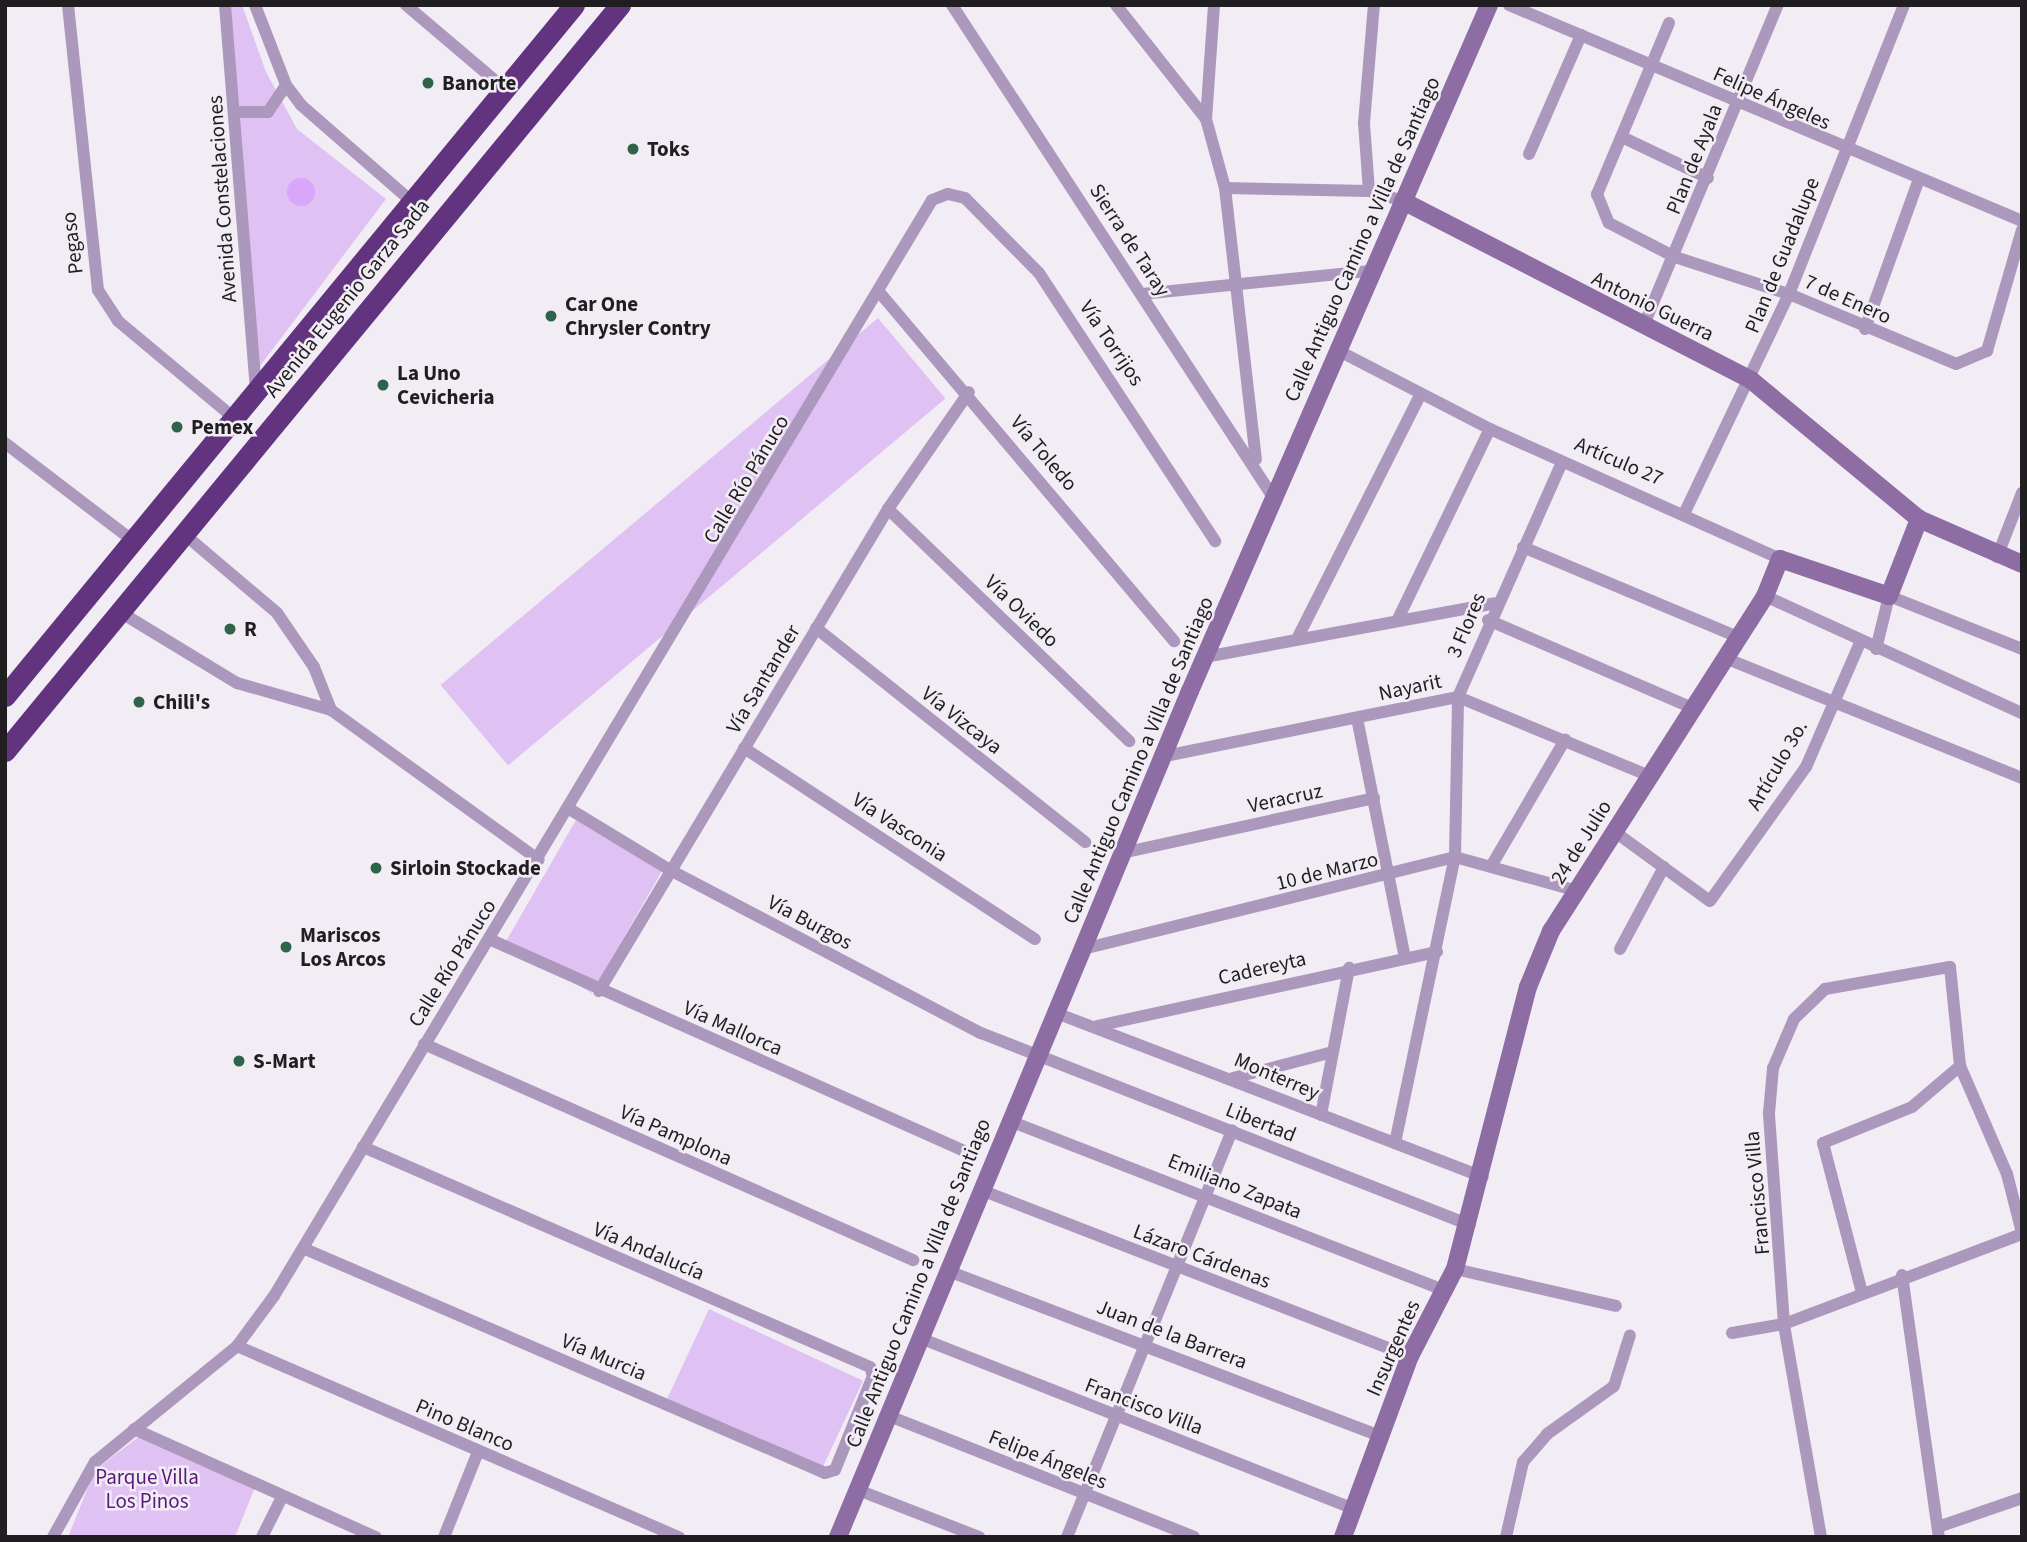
<!DOCTYPE html>
<html>
<head>
<meta charset="utf-8">
<style>
  body { margin:0 }
  #map { position:relative; width:2027px; height:1542px; overflow:hidden; background:#f2edf5; font-family:"Source Sans 3",sans-serif }
  div>[style] { position:absolute }
  .green>* { inset:0; background:#dfc1f4; transform-origin:0 0 }
  .water>* { inset:0; background:#d8a6fa }
  .round { border-radius:50% }
  .street>* { height:12px; margin:-6px; padding:0 6px; transform-origin:6px; border-radius:6px; background:#ad98bd }
  .secondary>* { height:18px; margin:-9px; padding:0 9px; transform-origin:9px; border-radius:9px; background:#8d6da3 }
  .highway>* { height:21px; margin:-10.5px; padding:0 10.5px; transform-origin:10.5px; border-radius:10.5px; background:#62337e }
  .dots>* { width:19px; height:19px; translate:-50% -50%; box-sizing:border-box; border:4px solid #f2edf5; border-radius:50% }
  span { translate:-50% -50%; white-space:nowrap; text-align:center; line-height:1.15; -webkit-text-stroke:5px #f2edf5; paint-order:stroke }
  .poi-label { font-size:21px; color:#201e21; font-weight:700 }
  .left { translate:0 -50%; text-align:left }
  .street-label { font-size:21px; color:#201e21 }
  .park-label { font-size:21px; color:#59187b }
  .frame { position:absolute; inset:0; border:7px solid #201e21; pointer-events:none }
</style>
</head>
<body>
<div id="map">
  <div class="green">
    <i style="clip-path:polygon(227px 5px,242px 5px,266px 72px,297px 129px,386px 199px,260px 366px)"></i>
    <i style="left:878px;top:318px;width:105px;height:571px;rotate:50deg"></i>
    <i style="left:576px;top:820px;width:100px;height:142px;rotate:30deg"></i>
    <i style="left:709px;top:1309px;width:170px;height:99px;rotate:25deg"></i>
    <i style="clip-path:polygon(141px 1435px,255px 1487px,235px 1537px,68px 1537px,95px 1470px)"></i>
  </div>
  <div class="water">
    <i class="round" style="left:287px;top:178px;width:28px;height:28px"></i>
  </div>
  <div class="street">
    <i style="left:68px;top:5px;width:287px;rotate:84deg"></i>
    <i style="left:98px;top:290px;width:37px;rotate:57deg"></i>
    <i style="left:118px;top:321px;width:150px;rotate:39.9deg"></i>
    <i style="left:225px;top:5px;width:386px;rotate:85.4deg"></i>
    <i style="left:255px;top:5px;width:86px;rotate:68.8deg"></i>
    <i style="left:286px;top:85px;width:25px;rotate:53deg"></i>
    <i style="left:301px;top:105px;width:145px;rotate:41.1deg"></i>
    <i style="left:406px;top:5px;width:130px;rotate:40.3deg"></i>
    <i style="left:952px;top:5px;width:587px;rotate:56.88deg"></i>
    <i style="left:1116px;top:5px;width:145px;rotate:51.7deg"></i>
    <i style="left:1214px;top:5px;width:114px;rotate:94deg"></i>
    <i style="left:1206px;top:119px;width:72px;rotate:74.6deg"></i>
    <i style="left:1225px;top:188px;width:273px;rotate:83.5deg"></i>
    <i style="left:1509px;top:5px;width:557px;rotate:22.83deg"></i>
    <i style="left:1669px;top:23px;width:186px;rotate:112.8deg"></i>
    <i style="left:1597px;top:194px;width:31px;rotate:68deg"></i>
    <i style="left:1609px;top:223px;width:74px;rotate:27.3deg"></i>
    <i style="left:1675px;top:257px;width:120px;rotate:18deg"></i>
    <i style="left:1789px;top:294px;width:181px;rotate:22.7deg"></i>
    <i style="left:1956px;top:364px;width:34px;rotate:-23deg"></i>
    <i style="left:1987px;top:351px;width:126px;rotate:-73.9deg"></i>
    <i style="left:237px;top:112px;width:31px"></i>
    <i style="left:268px;top:112px;width:32px;rotate:-56deg"></i>
    <i style="left:1624px;top:138px;width:93px;rotate:25.5deg"></i>
    <i style="left:1529px;top:154px;width:130px;rotate:-66.4deg"></i>
    <i style="left:1225px;top:188px;width:144px;rotate:1.2deg"></i>
    <i style="left:1369px;top:191px;width:35px;rotate:16deg"></i>
    <i style="left:1369px;top:191px;width:68px;rotate:-94.2deg"></i>
    <i style="left:1364px;top:123px;width:118px;rotate:-85.2deg"></i>
    <i style="left:880px;top:293px;width:456px;rotate:49.8deg"></i>
    <i style="left:1142px;top:294px;width:229px;rotate:-5.8deg"></i>
    <i style="left:1643px;top:327px;width:349px;rotate:-67.3deg"></i>
    <i style="left:1865px;top:329px;width:159px;rotate:-70.2deg"></i>
    <i style="left:1339px;top:351px;width:170px;rotate:27.3deg"></i>
    <i style="left:1490px;top:429px;width:318px;rotate:24.1deg"></i>
    <i style="left:5px;top:443px;width:161px;rotate:37.4deg"></i>
    <i style="left:888px;top:509px;width:335px;rotate:43.9deg"></i>
    <i style="left:1684px;top:514px;width:244px;rotate:-64.5deg"></i>
    <i style="left:1789px;top:294px;width:311px;rotate:-68.3deg"></i>
    <i style="left:184px;top:534px;width:122px;rotate:40.3deg"></i>
    <i style="left:277px;top:613px;width:65px;rotate:55.6deg"></i>
    <i style="left:314px;top:667px;width:46px;rotate:68.4deg"></i>
    <i style="left:1523px;top:547px;width:233px;rotate:22.7deg"></i>
    <i style="left:1997px;top:557px;width:69px;rotate:-68.7deg"></i>
    <i style="left:1765px;top:596px;width:282px;rotate:24.5deg"></i>
    <i style="left:120px;top:612px;width:137px;rotate:31.3deg"></i>
    <i style="left:237px;top:683px;width:98px;rotate:16deg"></i>
    <i style="left:331px;top:710px;width:256px;rotate:35.8deg"></i>
    <i style="left:1488px;top:620px;width:222px;rotate:23.3deg"></i>
    <i style="left:1397px;top:621px;width:213px;rotate:-64.2deg"></i>
    <i style="left:816px;top:628px;width:344px;rotate:38.5deg"></i>
    <i style="left:1297px;top:639px;width:273px;rotate:-63.2deg"></i>
    <i style="left:1876px;top:649px;width:55px;rotate:-76.2deg"></i>
    <i style="left:1889px;top:596px;width:143px;rotate:21.7deg"></i>
    <i style="left:1205px;top:657px;width:295px;rotate:-10.5deg"></i>
    <i style="left:1725px;top:658px;width:320px;rotate:22deg"></i>
    <i style="left:1357px;top:718px;width:245px;rotate:78.7deg"></i>
    <i style="left:744px;top:748px;width:348px;rotate:33.3deg"></i>
    <i style="left:1165px;top:756px;width:299px;rotate:-11.4deg"></i>
    <i style="left:1458px;top:697px;width:208px;rotate:22.4deg"></i>
    <i style="left:571px;top:810px;width:116px;rotate:31.2deg"></i>
    <i style="left:670px;top:870px;width:351px;rotate:27.7deg"></i>
    <i style="left:981px;top:1033px;width:525px;rotate:21.44deg"></i>
    <i style="left:1615px;top:832px;width:117px;rotate:36deg"></i>
    <i style="left:1710px;top:901px;width:165px;rotate:-54.4deg"></i>
    <i style="left:1806px;top:767px;width:135px;rotate:-66.5deg"></i>
    <i style="left:1122px;top:853px;width:258px;rotate:-12.3deg"></i>
    <i style="left:1493px;top:863px;width:143px;rotate:-59.7deg"></i>
    <i style="left:489px;top:939px;width:518px;rotate:24.04deg"></i>
    <i style="left:1083px;top:949px;width:383px;rotate:-13.9deg"></i>
    <i style="left:1455px;top:857px;width:128px;rotate:15.5deg"></i>
    <i style="left:1620px;top:949px;width:93px;rotate:-61.8deg"></i>
    <i style="left:599px;top:991px;width:562px;rotate:-59.05deg"></i>
    <i style="left:888px;top:509px;width:142px;rotate:-55.3deg"></i>
    <i style="left:1056px;top:1013px;width:457px;rotate:21deg"></i>
    <i style="left:1097px;top:1026px;width:348px;rotate:-12.3deg"></i>
    <i style="left:424px;top:1044px;width:535px;rotate:23.83deg"></i>
    <i style="left:1960px;top:1066px;width:118px;rotate:66.5deg"></i>
    <i style="left:2007px;top:1174px;width:61px;rotate:75.7deg"></i>
    <i style="left:1233px;top:1078px;width:99px;rotate:-14.6deg"></i>
    <i style="left:1321px;top:1115px;width:150px;rotate:-79.2deg"></i>
    <i style="left:1010px;top:1121px;width:467px;rotate:21.3deg"></i>
    <i style="left:1395px;top:1143px;width:292px;rotate:-78.2deg"></i>
    <i style="left:1455px;top:857px;width:160px;rotate:-88.9deg"></i>
    <i style="left:1458px;top:697px;width:257px;rotate:-66.1deg"></i>
    <i style="left:981px;top:1190px;width:460px;rotate:21.2deg"></i>
    <i style="left:305px;top:1249px;width:566px;rotate:23.3deg"></i>
    <i style="left:825px;top:1473px;width:10px;rotate:-17deg"></i>
    <i style="left:835px;top:1470px;width:101px;rotate:-68deg"></i>
    <i style="left:873px;top:1376px;width:9px;rotate:-108deg"></i>
    <i style="left:870px;top:1367px;width:553px;rotate:-156.54deg"></i>
    <i style="left:1455px;top:1269px;width:165px;rotate:12.9deg"></i>
    <i style="left:948px;top:1271px;width:462px;rotate:20.9deg"></i>
    <i style="left:1902px;top:1275px;width:265px;rotate:82deg"></i>
    <i style="left:1732px;top:1333px;width:53px;rotate:-9.8deg"></i>
    <i style="left:1784px;top:1324px;width:254px;rotate:-20.7deg"></i>
    <i style="left:920px;top:1338px;width:466px;rotate:21.5deg"></i>
    <i style="left:237px;top:1346px;width:482px;rotate:23.4deg"></i>
    <i style="left:889px;top:1416px;width:328px;rotate:21.6deg"></i>
    <i style="left:134px;top:1429px;width:265px;rotate:24.1deg"></i>
    <i style="left:858px;top:1490px;width:130px;rotate:21.2deg"></i>
    <i style="left:1938px;top:1527px;width:89px;rotate:-19deg"></i>
    <i style="left:53px;top:1537px;width:86px;rotate:-60.8deg"></i>
    <i style="left:95px;top:1462px;width:183px;rotate:-39.2deg"></i>
    <i style="left:237px;top:1346px;width:62px;rotate:-53.5deg"></i>
    <i style="left:274px;top:1296px;width:1278px;rotate:-59.02deg"></i>
    <i style="left:932px;top:200px;width:17px;rotate:-21deg"></i>
    <i style="left:948px;top:194px;width:17px;rotate:13deg"></i>
    <i style="left:965px;top:198px;width:105px;rotate:45.4deg"></i>
    <i style="left:1039px;top:273px;width:321px;rotate:56.7deg"></i>
    <i style="left:262px;top:1537px;width:45px;rotate:-63.4deg"></i>
    <i style="left:444px;top:1537px;width:92px;rotate:-68.2deg"></i>
    <i style="left:1067px;top:1537px;width:439px;rotate:-67.9deg"></i>
    <i style="left:1506px;top:1537px;width:77px;rotate:-77.2deg"></i>
    <i style="left:1523px;top:1462px;width:37px;rotate:-49deg"></i>
    <i style="left:1547px;top:1434px;width:82px;rotate:-35.6deg"></i>
    <i style="left:1614px;top:1386px;width:53px;rotate:-72.6deg"></i>
    <i style="left:1821px;top:1537px;width:216px;rotate:-99.9deg"></i>
    <i style="left:1784px;top:1324px;width:212px;rotate:-94.1deg"></i>
    <i style="left:1769px;top:1113px;width:45px;rotate:-84.9deg"></i>
    <i style="left:1773px;top:1068px;width:53px;rotate:-66.8deg"></i>
    <i style="left:1794px;top:1019px;width:43px;rotate:-44.1deg"></i>
    <i style="left:1825px;top:989px;width:127px;rotate:-10deg"></i>
    <i style="left:1950px;top:967px;width:100px;rotate:84.2deg"></i>
    <i style="left:1960px;top:1066px;width:63px;rotate:139.5deg"></i>
    <i style="left:1912px;top:1107px;width:96px;rotate:158deg"></i>
    <i style="left:1823px;top:1143px;width:151px;rotate:75.4deg"></i>
  </div>
  <div class="secondary">
    <i style="left:1403px;top:201px;width:391px;rotate:27.2deg"></i>
    <i style="left:1751px;top:380px;width:218px;rotate:39.6deg"></i>
    <i style="left:1919px;top:519px;width:112px;rotate:23.6deg"></i>
    <i style="left:838px;top:1537px;width:916px;rotate:-67.41deg"></i>
    <i style="left:1190px;top:691px;width:748px;rotate:-66.45deg"></i>
    <i style="left:1343px;top:1537px;width:193px;rotate:-69.7deg"></i>
    <i style="left:1410px;top:1356px;width:98px;rotate:-62.7deg"></i>
    <i style="left:1455px;top:1269px;width:291px;rotate:-75.5deg"></i>
    <i style="left:1528px;top:987px;width:61px;rotate:-67.7deg"></i>
    <i style="left:1551px;top:931px;width:398px;rotate:-57.4deg"></i>
    <i style="left:1765px;top:596px;width:40px;rotate:-68deg"></i>
    <i style="left:1780px;top:559px;width:115px;rotate:18.7deg"></i>
    <i style="left:1889px;top:596px;width:83px;rotate:-68.7deg"></i>
  </div>
  <div class="highway">
    <i style="left:5px;top:696px;width:895px;rotate:-50.53deg"></i>
    <i style="left:5px;top:751px;width:967px;rotate:-50.5deg"></i>
  </div>
  <div class="dots">
    <i style="left:428px;top:83px;background:#2e644b"></i>
    <i style="left:633px;top:149px;background:#2e644b"></i>
    <i style="left:551px;top:316px;background:#2e644b"></i>
    <i style="left:383px;top:385px;background:#2e644b"></i>
    <i style="left:177px;top:427px;background:#2e644b"></i>
    <i style="left:230px;top:629px;background:#2e644b"></i>
    <i style="left:139px;top:702px;background:#2e644b"></i>
    <i style="left:376px;top:868px;background:#2e644b"></i>
    <i style="left:286px;top:947px;background:#2e644b"></i>
    <i style="left:239px;top:1061px;background:#2e644b"></i>
  </div>
  <div class="poi-label">
    <span class="left" style="left:442px;top:83px">Banorte</span>
    <span class="left" style="left:647px;top:149px">Toks</span>
    <span class="left" style="left:565px;top:316px">Car One<br>Chrysler Contry</span>
    <span class="left" style="left:397px;top:385px">La Uno<br>Cevicheria</span>
    <span class="left" style="left:191px;top:427px">Pemex</span>
    <span class="left" style="left:244px;top:629px">R</span>
    <span class="left" style="left:153px;top:702px">Chili's</span>
    <span class="left" style="left:390px;top:868px">Sirloin Stockade</span>
    <span class="left" style="left:300px;top:947px">Mariscos<br>Los Arcos</span>
    <span class="left" style="left:253px;top:1061px">S-Mart</span>
  </div>
  <div class="street-label">
    <span style="left:1772px;top:98px;rotate:24deg">Felipe Ángeles</span>
    <span style="left:1694px;top:159px;rotate:-68deg">Plan de Ayala</span>
    <span style="left:222px;top:199px;rotate:-94deg">Avenida Constelaciones</span>
    <span style="left:1362px;top:239px;rotate:-66deg">Calle Antiguo Camino a Villa de Santiago</span>
    <span style="left:1130px;top:240px;rotate:57deg">Sierra de Taray</span>
    <span style="left:72px;top:243px;rotate:-97deg">Pegaso</span>
    <span style="left:1782px;top:255px;rotate:-68deg">Plan de Guadalupe</span>
    <span style="left:347px;top:298px;rotate:-51deg">Avenida Eugenio Garza Sada</span>
    <span style="left:1848px;top:299px;rotate:24deg">7 de Enero</span>
    <span style="left:1653px;top:306px;rotate:26deg">Antonio Guerra</span>
    <span style="left:1112px;top:343px;rotate:56deg">Vía Torrijos</span>
    <span style="left:1044px;top:453px;rotate:50deg">Vía Toledo</span>
    <span style="left:1619px;top:461px;rotate:23deg">Artículo 27</span>
    <span style="left:746px;top:479px;rotate:-59deg">Calle Río Pánuco</span>
    <span style="left:1022px;top:611px;rotate:44deg">Vía Oviedo</span>
    <span style="left:1466px;top:625px;rotate:-67deg">3 Flores</span>
    <span style="left:763px;top:679px;rotate:-59deg">Vía Santander</span>
    <span style="left:1410px;top:687px;rotate:-12deg">Nayarit</span>
    <span style="left:962px;top:720px;rotate:38deg">Vía Vizcaya</span>
    <span style="left:1138px;top:760px;rotate:-67deg">Calle Antiguo Camino a Villa de Santiago</span>
    <span style="left:1777px;top:765px;rotate:-60deg">Artículo 3o.</span>
    <span style="left:1285px;top:798px;rotate:-12deg">Veracruz</span>
    <span style="left:900px;top:827px;rotate:33deg">Vía Vasconia</span>
    <span style="left:1581px;top:842px;rotate:-58deg">24 de Julio</span>
    <span style="left:1327px;top:871px;rotate:-14deg">10 de Marzo</span>
    <span style="left:810px;top:922px;rotate:28deg">Vía Burgos</span>
    <span style="left:452px;top:963px;rotate:-58deg">Calle Río Pánuco</span>
    <span style="left:1262px;top:968px;rotate:-13deg">Cadereyta</span>
    <span style="left:733px;top:1028px;rotate:24deg">Vía Mallorca</span>
    <span style="left:1277px;top:1076px;rotate:23deg">Monterrey</span>
    <span style="left:1261px;top:1122px;rotate:22deg">Libertad</span>
    <span style="left:676px;top:1135px;rotate:24deg">Vía Pamplona</span>
    <span style="left:1235px;top:1186px;rotate:22deg">Emiliano Zapata</span>
    <span style="left:1757px;top:1193px;rotate:-95deg">Francisco Villa</span>
    <span style="left:649px;top:1251px;rotate:23deg">Vía Andalucía</span>
    <span style="left:1202px;top:1256px;rotate:21deg">Lázaro Cárdenas</span>
    <span style="left:918px;top:1283px;rotate:-68deg">Calle Antiguo Camino a Villa de Santiago</span>
    <span style="left:1172px;top:1334px;rotate:21deg">Juan de la Barrera</span>
    <span style="left:1393px;top:1348px;rotate:-66deg">Insurgentes</span>
    <span style="left:604px;top:1357px;rotate:23deg">Vía Murcia</span>
    <span style="left:1144px;top:1406px;rotate:21deg">Francisco Villa</span>
    <span style="left:465px;top:1425px;rotate:23deg">Pino Blanco</span>
    <span style="left:1048px;top:1459px;rotate:22deg">Felipe Ángeles</span>
  </div>
  <div class="park-label">
    <span style="left:147px;top:1489px">Parque Villa<br>Los Pinos</span>
  </div>
  <div class="frame"></div>
</div>
</body>
</html>
